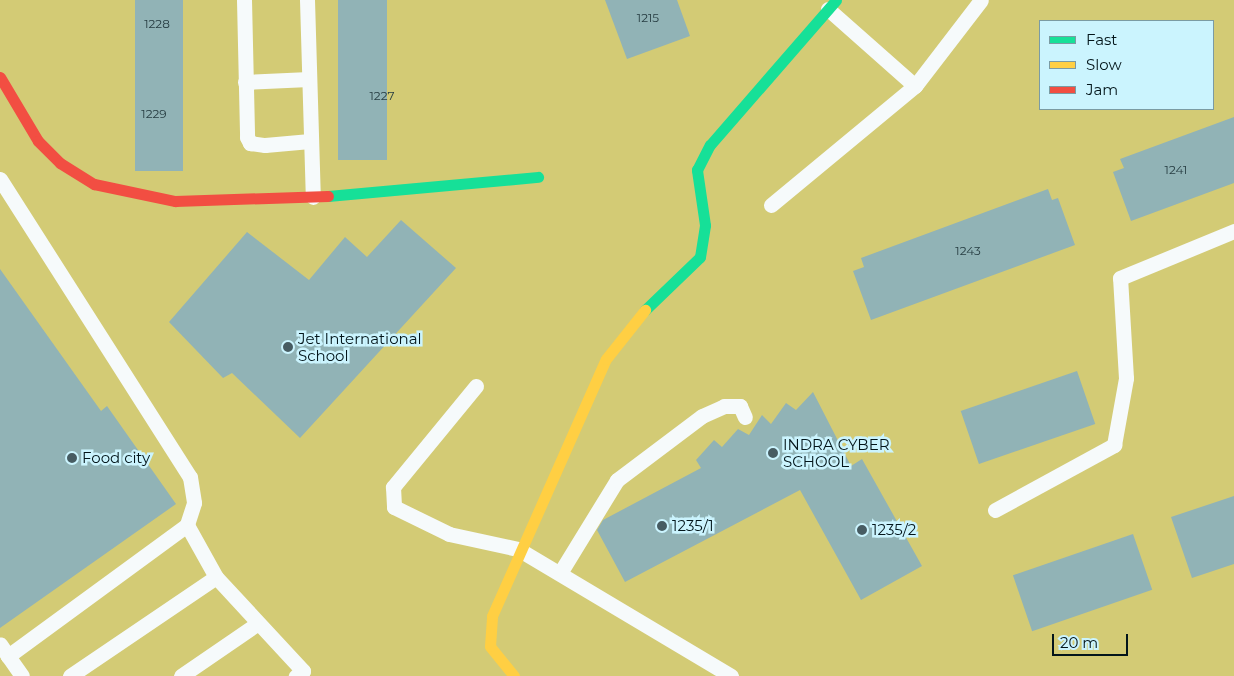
<!DOCTYPE html>
<html>
<head>
<meta charset="utf-8">
<style>
  body { margin:0 }
  #map { position:relative; width:1234px; height:676px; overflow:hidden; background:#c4e0e7; font-family:Montserrat,sans-serif }
  div>[style] { position:absolute }
  .green>* { inset:0; background:#d3cb75 }
  .building>* { inset:0; background:#91b3b6; transform-origin:0 0 }
  .lane>* { height:15px; margin:-7.5px; padding:0 7.5px; transform-origin:7.5px; border-radius:7.5px; background:#f6fafb }
  .fast>* { height:11px; margin:-5.5px; padding:0 5.5px; transform-origin:5.5px; border-radius:5.5px; background:#16e098 }
  .slow>* { height:11px; margin:-5.5px; padding:0 5.5px; transform-origin:5.5px; border-radius:5.5px; background:#ffcf43 }
  .jam>* { height:11px; margin:-5.5px; padding:0 5.5px; transform-origin:5.5px; border-radius:5.5px; background:#f24e42 }
  .dots>* { width:14px; height:14px; translate:-50% -50%; box-sizing:border-box; border:2px solid #cbf4fe; border-radius:50% }
  span { translate:-50% -50%; white-space:nowrap; text-align:center; line-height:1.15; -webkit-text-stroke:5px #cbf4fe; paint-order:stroke }
  .number-label { font-size:12px; color:#263c41 }
  .number-label span { -webkit-text-stroke-width:0 }
  .poi-label { font-size:15px; color:#03151a }
  .left { translate:0 -50%; text-align:left }
  .legend { position:absolute; left:1039px; top:20px; width:175px; height:90px; box-sizing:border-box; background:#cbf4fe; border:1px solid #7b9ba3; margin:0; padding:6px 9px; list-style:none; font-size:15px; color:#03151a }
  .legend li { display:flex; align-items:center; gap:10px; height:25px }
  .legend b { width:25px; border:1px solid #7b9ba3 }
  .scale { position:absolute; left:1052px; top:634px; width:76px; height:22px; box-sizing:border-box; border:2px solid #03151a; border-top:0; padding-left:6px; font-size:15px; line-height:18px; white-space:nowrap; color:#03151a; -webkit-text-stroke:4px #cbf4fe; paint-order:stroke }
</style>
</head>
<body>
<div id="map">
  <div class="green">
    <i style="clip-path:polygon(evenodd,0 0,1234px 0,1234px 676px,0 676px,0 0,1040px 21px,1213px 21px,1213px 109px,1040px 109px,1040px 21px)"></i>
  </div>
  <div class="building">
    <i style="left:135px;top:0;width:48px;height:171px"></i>
    <i style="left:338px;top:0;width:49px;height:160px"></i>
    <i style="clip-path:polygon(605px 0,677px 0,690px 36px,627px 59px)"></i>
    <i style="clip-path:polygon(1234px 117px,1234px 183px,1131px 221px,1113px 172px,1124px 168px,1120px 159px)"></i>
    <i style="clip-path:polygon(1048px 189px,1052px 200px,1058px 198px,1075px 245px,871px 320px,853px 271px,864px 267px,861px 258px)"></i>
    <i style="clip-path:polygon(401px 220px,456px 268px,300px 438px,232px 373px,223px 378px,169px 322px,247px 232px,309px 280px,345px 237px,367px 257px)"></i>
    <i style="clip-path:polygon(0 269px,101px 411px,107px 406px,176px 504px,0 628px)"></i>
    <i style="left:1077px;top:371px;width:56px;height:123px;rotate:71deg"></i>
    <i style="clip-path:polygon(813px 392px,851px 466px,862px 459px,922px 566px,861px 600px,800px 490px,625px 582px,597px 530px,603px 520px,701px 468px,696px 460px,714px 440px,722px 447px,738px 429px,749px 435px,762px 415px,771px 424px,786px 403px,796px 410px)"></i>
    <i style="clip-path:polygon(1234px 496px,1234px 564px,1192px 578px,1171px 517px)"></i>
    <i style="left:1133px;top:534px;width:59px;height:127px;rotate:71deg"></i>
  </div>
  <div class="lane">
    <i style="left:244px;top:0;width:137px;rotate:88.7deg"></i>
    <i style="left:247px;top:137px;width:7px;rotate:63deg"></i>
    <i style="left:250px;top:143px;width:15px;rotate:8deg"></i>
    <i style="left:265px;top:145px;width:45px;rotate:-5.1deg"></i>
    <i style="left:307px;top:0;width:197px;rotate:88.3deg"></i>
    <i style="left:828px;top:9px;width:116px;rotate:41.5deg"></i>
    <i style="left:245px;top:82px;width:64px;rotate:-2.7deg"></i>
    <i style="left:0;top:179px;width:353px;rotate:57.5deg"></i>
    <i style="left:190px;top:477px;width:26px;rotate:81deg"></i>
    <i style="left:194px;top:503px;width:23px;rotate:108deg"></i>
    <i style="left:187px;top:525px;width:222px;rotate:143.8deg"></i>
    <i style="left:8px;top:656px;width:14px;rotate:-124deg"></i>
    <i style="left:771px;top:205px;width:187px;rotate:-39.6deg"></i>
    <i style="left:915px;top:86px;width:108px;rotate:-52.5deg"></i>
    <i style="left:476px;top:386px;width:131px;rotate:129.4deg"></i>
    <i style="left:393px;top:487px;width:20px;rotate:87deg"></i>
    <i style="left:394px;top:507px;width:61px;rotate:26.1deg"></i>
    <i style="left:449px;top:534px;width:71px;rotate:12.3deg"></i>
    <i style="left:518px;top:549px;width:248px;rotate:30.8deg"></i>
    <i style="left:995px;top:510px;width:136px;rotate:-28.6deg"></i>
    <i style="left:1114px;top:445px;width:68px;rotate:-79.8deg"></i>
    <i style="left:1126px;top:378px;width:100px;rotate:-93.4deg"></i>
    <i style="left:1120px;top:278px;width:123px;rotate:-22.4deg"></i>
    <i style="left:187px;top:525px;width:60px;rotate:60.9deg"></i>
    <i style="left:216px;top:577px;width:128px;rotate:47.2deg"></i>
    <i style="left:303px;top:671px;width:9px;rotate:144deg"></i>
    <i style="left:560px;top:573px;width:109px;rotate:-58.5deg"></i>
    <i style="left:617px;top:480px;width:106px;rotate:-37deg"></i>
    <i style="left:702px;top:416px;width:24px;rotate:-24deg"></i>
    <i style="left:724px;top:406px;width:16px"></i>
    <i style="left:740px;top:406px;width:12px;rotate:66deg"></i>
    <i style="left:8px;top:656px;width:24px;rotate:55deg"></i>
    <i style="left:70px;top:676px;width:176px;rotate:-34.1deg"></i>
    <i style="left:181px;top:676px;width:93px;rotate:-34.5deg"></i>
  </div>
  <div class="fast">
    <i style="left:328px;top:196px;width:211px;rotate:-5.2deg"></i>
    <i style="left:645px;top:310px;width:76px;rotate:-43.9deg"></i>
    <i style="left:700px;top:257px;width:32px;rotate:-81deg"></i>
    <i style="left:705px;top:225px;width:56px;rotate:-98.3deg"></i>
    <i style="left:697px;top:170px;width:28px;rotate:-63deg"></i>
    <i style="left:710px;top:145px;width:192px;rotate:-49deg"></i>
  </div>
  <div class="slow">
    <i style="left:514px;top:676px;width:38px;rotate:-129deg"></i>
    <i style="left:490px;top:646px;width:30px;rotate:-86deg"></i>
    <i style="left:492px;top:616px;width:281px;rotate:-66.1deg"></i>
    <i style="left:606px;top:359px;width:63px;rotate:-51.5deg"></i>
  </div>
  <div class="jam">
    <i style="left:0;top:77px;width:74px;rotate:59.3deg"></i>
    <i style="left:38px;top:141px;width:31px;rotate:45deg"></i>
    <i style="left:60px;top:163px;width:40px;rotate:32deg"></i>
    <i style="left:94px;top:184px;width:83px;rotate:11.9deg"></i>
    <i style="left:175px;top:201px;width:153px;rotate:-1.9deg"></i>
  </div>
  <div class="dots">
    <i style="left:288px;top:347px;background:#475c62"></i>
    <i style="left:773px;top:453px;background:#475c62"></i>
    <i style="left:72px;top:458px;background:#475c62"></i>
    <i style="left:662px;top:526px;background:#475c62"></i>
    <i style="left:862px;top:530px;background:#475c62"></i>
  </div>
  <div class="number-label">
    <span style="left:648px;top:18px">1215</span>
    <span style="left:157px;top:24px">1228</span>
    <span style="left:382px;top:96px">1227</span>
    <span style="left:154px;top:114px">1229</span>
    <span style="left:1176px;top:170px">1241</span>
    <span style="left:968px;top:251px">1243</span>
  </div>
  <div class="poi-label">
    <span class="left" style="left:298px;top:347px">Jet International<br>School</span>
    <span class="left" style="left:783px;top:453px">INDRA CYBER<br>SCHOOL</span>
    <span class="left" style="left:82px;top:458px">Food city</span>
    <span class="left" style="left:672px;top:526px">1235/1</span>
    <span class="left" style="left:872px;top:530px">1235/2</span>
  </div>
  <ul class="legend">
  <li><b style="height:6px;background:#16e098"></b>Fast</li>
  <li><b style="height:6px;background:#ffcf43"></b>Slow</li>
  <li><b style="height:6px;background:#f24e42"></b>Jam</li>
  </ul>
  <div class="scale">20 m</div>
</div>
</body>
</html>
